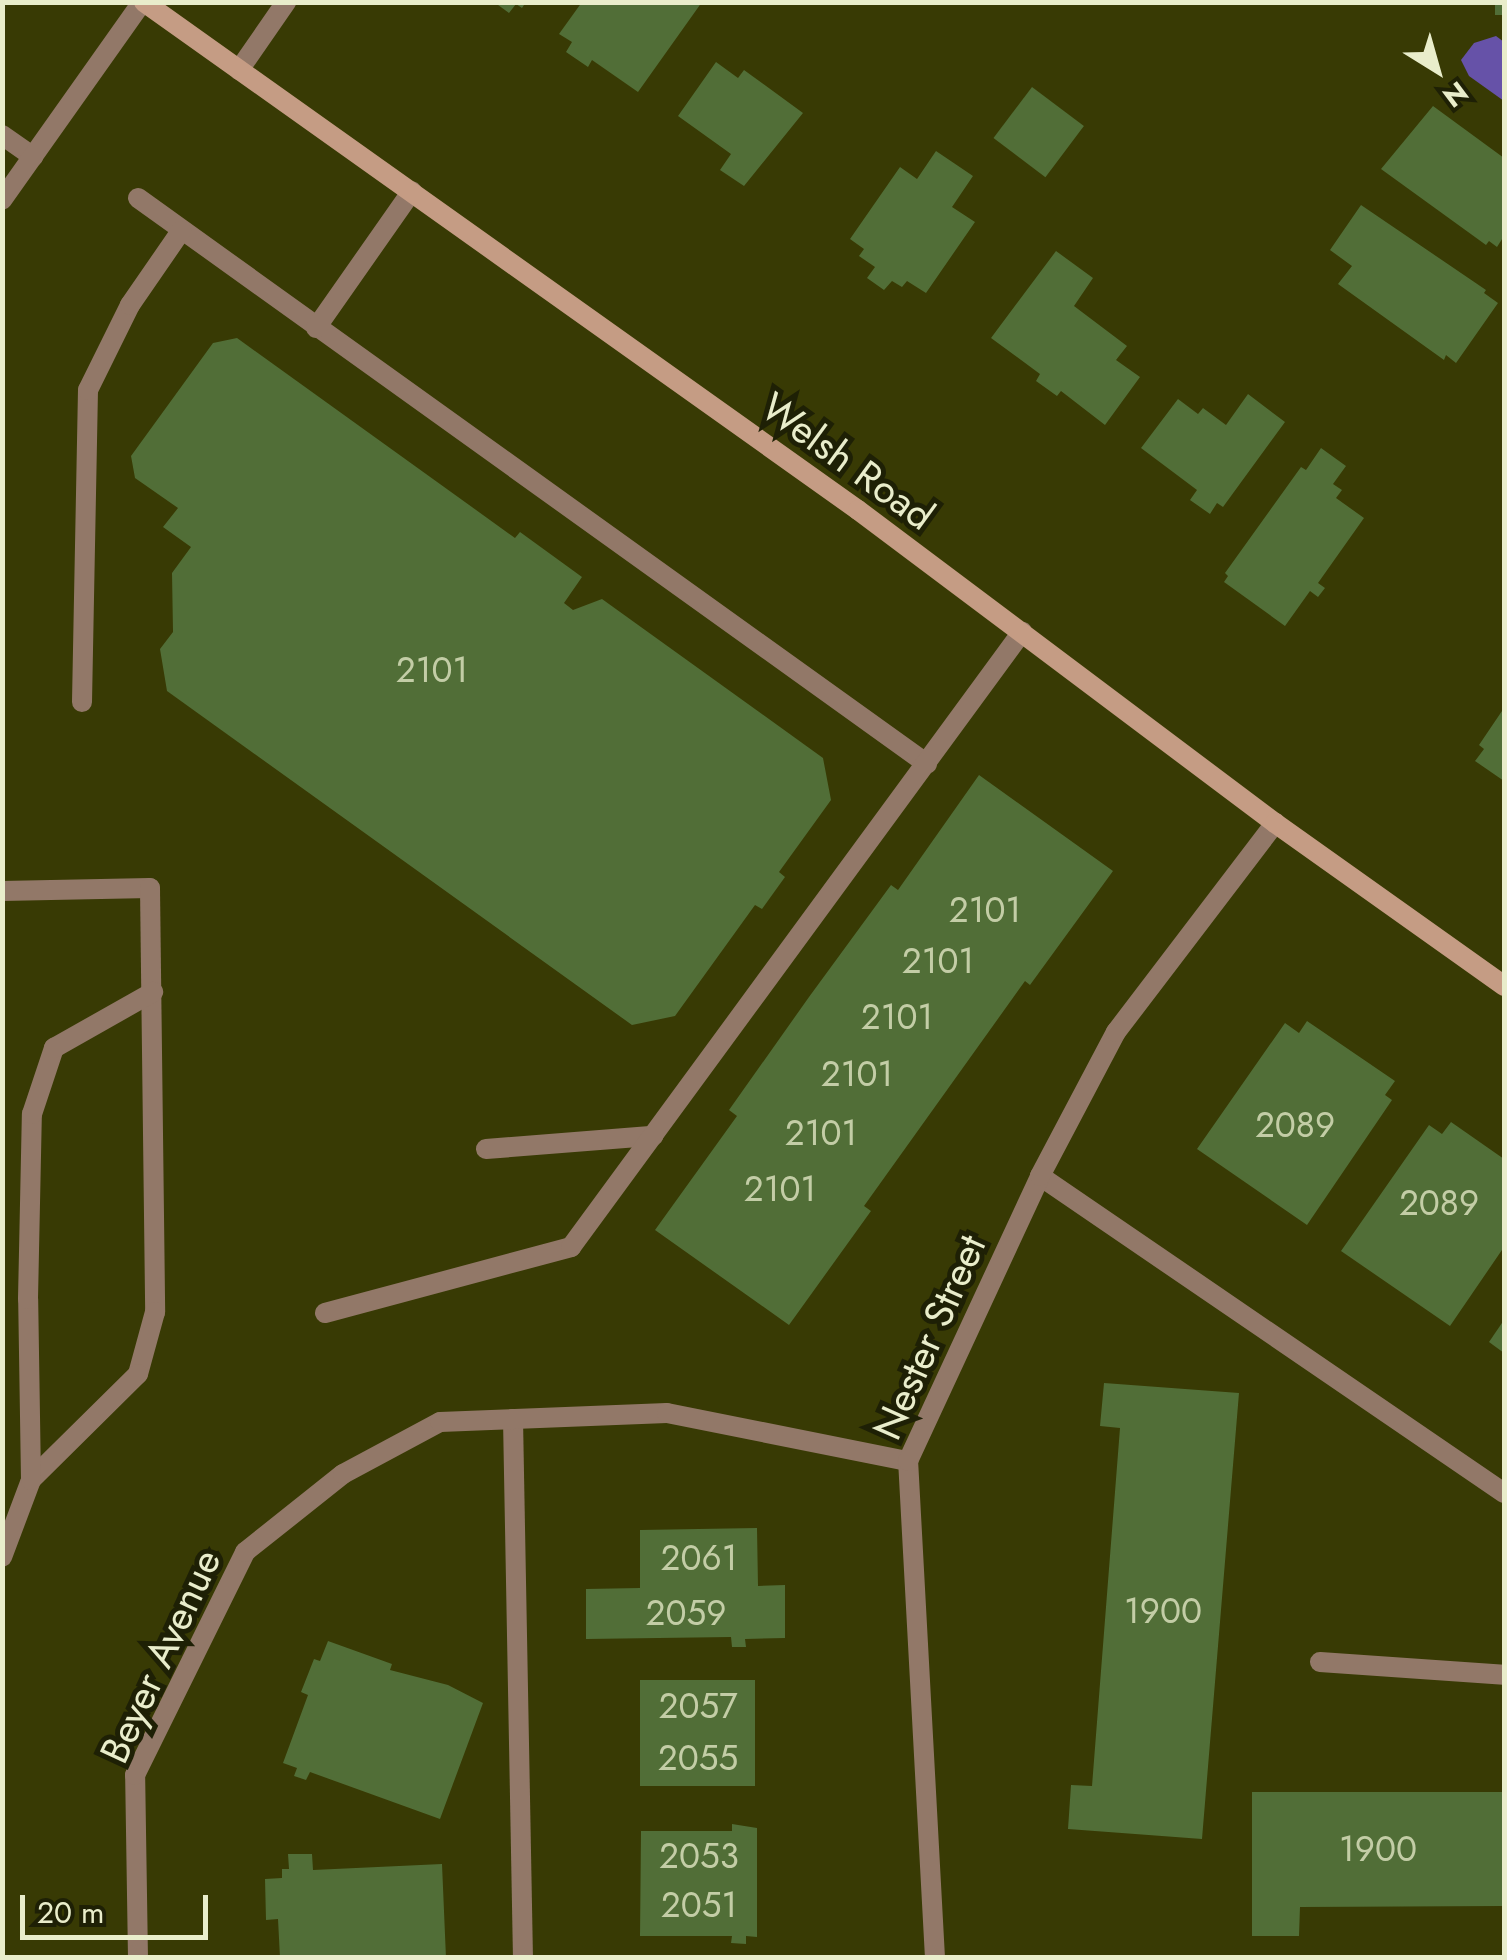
<!DOCTYPE html>
<html>
<head>
<meta charset="utf-8">
<style>
  body { margin:0 }
  #map { position:relative; width:1507px; height:1960px; overflow:hidden; background:#383a04; font-family:Jost,sans-serif }
  div>[style] { position:absolute }
  .water>* { inset:0; background:#6652a8 }
  .building>* { inset:0; background:#516e37; transform-origin:0 0 }
  .service>* { height:20px; margin:-10px; padding:0 10px; transform-origin:10px; border-radius:10px; background:#927868 }
  .minor>* { height:20px; margin:-10px; padding:0 10px; transform-origin:10px; border-radius:10px; background:#927868 }
  .secondary>* { height:20px; margin:-10px; padding:0 10px; transform-origin:10px; border-radius:10px; background:#c59c84 }
  span { translate:-50% -50%; white-space:nowrap; text-align:center; line-height:1.15; -webkit-text-stroke:10px #1e2005; paint-order:stroke }
  .number-label { font-size:35px; color:#c3cda6 }
  .number-label span { -webkit-text-stroke-width:0 }
  .street-label { font-size:40px; color:#e9edcb }
  .frame { position:absolute; inset:0; border:5px solid #e9edcb; pointer-events:none }
  .north { position:absolute; left:1387px; top:20px; width:100px; height:100px; -webkit-text-stroke:8px #1e2005; paint-order:stroke; rotate:143deg; font-size:28px; font-weight:700; line-height:40px; text-align:center; color:#e9edcb }
  .north::after { content:''; display:block; margin:auto; width:35px; height:45px; background:#e9edcb; clip-path:polygon(50% 0,100% 100%,50% 72%,0 100%) }
  .scale { position:absolute; left:20px; top:1895px; width:188px; height:45px; box-sizing:border-box; border:5px solid #e9edcb; border-top:0; padding-left:12px; font-size:30px; line-height:35px; white-space:nowrap; color:#e9edcb; -webkit-text-stroke:8px #1e2005; paint-order:stroke }
</style>
</head>
<body>
<div id="map">
  <div class="water">
    <i style="clip-path:polygon(1496px 36px,1504px 42px,1504px 101px,1469px 76px,1461px 60px,1474px 43px)"></i>
  </div>
  <div class="building">
    <i style="clip-path:polygon(494px 2px,526px 2px,522px 8px,516px 4px,509px 13px)"></i>
    <i style="clip-path:polygon(582px 2px,702px 2px,638px 92px,592px 60px,588px 67px,566px 52px,572px 42px,559px 34px)"></i>
    <i style="left:1495px;top:2px;width:9px;height:13px"></i>
    <i style="clip-path:polygon(716px 62px,738px 78px,744px 70px,803px 113px,744px 186px,720px 170px,731px 154px,678px 116px)"></i>
    <i style="left:1032px;top:87px;width:65px;height:64px;rotate:37deg"></i>
    <i style="clip-path:polygon(1433px 106px,1504px 158px,1504px 236px,1497px 247px,1489px 241px,1486px 245px,1381px 169px)"></i>
    <i style="clip-path:polygon(936px 151px,973px 176px,952px 207px,975px 222px,926px 293px,907px 281px,902px 287px,892px 281px,884px 290px,867px 278px,875px 267px,859px 256px,864px 249px,850px 239px,900px 167px,917px 179px)"></i>
    <i style="clip-path:polygon(1361px 205px,1486px 290px,1484px 293px,1498px 303px,1456px 363px,1446px 355px,1444px 360px,1338px 284px,1352px 266px,1330px 250px)"></i>
    <i style="clip-path:polygon(1056px 251px,1093px 278px,1074px 306px,1127px 346px,1116px 360px,1140px 377px,1105px 425px,1061px 391px,1057px 396px,1036px 381px,1040px 374px,991px 338px)"></i>
    <i style="clip-path:polygon(237px 338px,515px 538px,520px 532px,582px 577px,564px 603px,573px 610px,602px 599px,823px 758px,831px 800px,779px 872px,785px 877px,762px 909px,755px 905px,675px 1016px,632px 1025px,167px 691px,160px 649px,173px 632px,172px 573px,191px 547px,163px 527px,178px 508px,135px 478px,131px 456px,213px 343px)"></i>
    <i style="clip-path:polygon(1248px 394px,1285px 422px,1223px 507px,1217px 503px,1210px 514px,1190px 500px,1197px 490px,1141px 448px,1178px 399px,1198px 414px,1203px 408px,1226px 425px)"></i>
    <i style="clip-path:polygon(1321px 448px,1346px 466px,1333px 484px,1342px 490px,1336px 498px,1364px 518px,1318px 583px,1325px 588px,1318px 597px,1310px 591px,1285px 626px,1224px 582px,1228px 576px,1225px 573px,1301px 467px,1306px 470px)"></i>
    <i style="clip-path:polygon(1504px 708px,1504px 781px,1475px 761px,1484px 749px,1479px 745px)"></i>
    <i style="clip-path:polygon(979px 775px,1113px 871px,1030px 985px,1025px 981px,864px 1206px,871px 1211px,789px 1325px,655px 1230px,737px 1116px,729px 1110px,809px 997px,891px 885px,898px 890px)"></i>
    <i style="clip-path:polygon(1307px 1021px,1395px 1081px,1385px 1095px,1392px 1100px,1307px 1225px,1197px 1149px,1285px 1023px,1299px 1033px)"></i>
    <i style="clip-path:polygon(1451px 1122px,1504px 1159px,1504px 1247px,1450px 1326px,1341px 1251px,1429px 1125px,1442px 1134px)"></i>
    <i style="clip-path:polygon(1504px 1320px,1504px 1353px,1489px 1342px)"></i>
    <i style="clip-path:polygon(1104px 1383px,1239px 1393px,1202px 1839px,1068px 1829px,1071px 1785px,1092px 1786px,1120px 1428px,1100px 1426px)"></i>
    <i style="clip-path:polygon(757px 1528px,758px 1586px,785px 1585px,785px 1638px,745px 1639px,746px 1647px,732px 1647px,731px 1637px,586px 1639px,586px 1589px,640px 1588px,640px 1530px)"></i>
    <i style="clip-path:polygon(328px 1641px,392px 1664px,390px 1670px,448px 1685px,483px 1703px,440px 1819px,310px 1772px,306px 1780px,294px 1776px,297px 1768px,283px 1763px,308px 1695px,301px 1692px,314px 1659px,320px 1661px)"></i>
    <i style="left:755px;top:1680px;width:106px;height:115px;rotate:90deg"></i>
    <i style="clip-path:polygon(1252px 1792px,1504px 1792px,1504px 1906px,1300px 1907px,1299px 1936px,1252px 1936px)"></i>
    <i style="clip-path:polygon(732px 1824px,757px 1828px,757px 1937px,746px 1936px,746px 1944px,731px 1943px,732px 1936px,640px 1936px,641px 1831px,732px 1831px)"></i>
    <i style="clip-path:polygon(288px 1854px,312px 1854px,313px 1870px,442px 1864px,446px 1958px,280px 1958px,278px 1919px,266px 1920px,265px 1879px,282px 1878px,282px 1869px,289px 1869px)"></i>
  </div>
  <div class="service">
    <i style="left:2px;top:135px;width:38px;rotate:35deg"></i>
    <i style="left:138px;top:198px;width:971px;rotate:35.65deg"></i>
    <i style="left:2px;top:200px;width:242px;rotate:-54.7deg"></i>
    <i style="left:316px;top:328px;width:167px;rotate:-55deg"></i>
    <i style="left:82px;top:702px;width:312px;rotate:-88.9deg"></i>
    <i style="left:88px;top:390px;width:95px;rotate:-63.7deg"></i>
    <i style="left:130px;top:305px;width:90px;rotate:-55.4deg"></i>
    <i style="left:2px;top:891px;width:148px;rotate:-1.2deg"></i>
    <i style="left:150px;top:888px;width:424px;rotate:89.3deg"></i>
    <i style="left:155px;top:1312px;width:64px;rotate:105.3deg"></i>
    <i style="left:138px;top:1374px;width:151px;rotate:135.3deg"></i>
    <i style="left:31px;top:1480px;width:82px;rotate:110.6deg"></i>
    <i style="left:486px;top:1149px;width:168px;rotate:-4.5deg"></i>
    <i style="left:1040px;top:1176px;width:562px;rotate:34.34deg"></i>
    <i style="left:325px;top:1313px;width:255px;rotate:-15deg"></i>
    <i style="left:571px;top:1247px;width:763px;rotate:-53.75deg"></i>
    <i style="left:513px;top:1419px;width:539px;rotate:88.94deg"></i>
    <i style="left:31px;top:1480px;width:181px;rotate:-90.9deg"></i>
    <i style="left:28px;top:1299px;width:185px;rotate:-88.8deg"></i>
    <i style="left:32px;top:1114px;width:70px;rotate:-71.6deg"></i>
    <i style="left:54px;top:1048px;width:114px;rotate:-29.5deg"></i>
    <i style="left:1320px;top:1662px;width:184px;rotate:4deg"></i>
  </div>
  <div class="minor">
    <i style="left:239px;top:70px;width:83px;rotate:-55.3deg"></i>
    <i style="left:138px;top:1958px;width:183px;rotate:-90.9deg"></i>
    <i style="left:135px;top:1775px;width:249px;rotate:-63.7deg"></i>
    <i style="left:245px;top:1552px;width:125px;rotate:-38.5deg"></i>
    <i style="left:343px;top:1474px;width:110px;rotate:-28.2deg"></i>
    <i style="left:440px;top:1422px;width:227px;rotate:-2.3deg"></i>
    <i style="left:667px;top:1413px;width:246px;rotate:11.3deg"></i>
    <i style="left:935px;top:1958px;width:498px;rotate:-93.1deg"></i>
    <i style="left:908px;top:1461px;width:314px;rotate:-65.1deg"></i>
    <i style="left:1040px;top:1176px;width:163px;rotate:-62.2deg"></i>
    <i style="left:1116px;top:1032px;width:263px;rotate:-52.7deg"></i>
  </div>
  <div class="secondary">
    <i style="left:144px;top:2px;width:876px;rotate:35.43deg"></i>
    <i style="left:858px;top:510px;width:521px;rotate:36.89deg"></i>
    <i style="left:1275px;top:823px;width:281px;rotate:35.4deg"></i>
  </div>
  <div class="number-label">
    <span style="left:432px;top:670px">2101</span>
    <span style="left:985px;top:910px">2101</span>
    <span style="left:938px;top:961px">2101</span>
    <span style="left:897px;top:1017px">2101</span>
    <span style="left:857px;top:1074px">2101</span>
    <span style="left:1295px;top:1125px">2089</span>
    <span style="left:821px;top:1133px">2101</span>
    <span style="left:780px;top:1189px">2101</span>
    <span style="left:1439px;top:1203px">2089</span>
    <span style="left:699px;top:1558px">2061</span>
    <span style="left:1163px;top:1611px">1900</span>
    <span style="left:686px;top:1613px">2059</span>
    <span style="left:698px;top:1706px">2057</span>
    <span style="left:698px;top:1758px">2055</span>
    <span style="left:1378px;top:1849px">1900</span>
    <span style="left:699px;top:1856px">2053</span>
    <span style="left:699px;top:1905px">2051</span>
  </div>
  <div class="street-label">
    <span style="left:848px;top:461px;rotate:36deg">Welsh Road</span>
    <span style="left:929px;top:1337px;rotate:-66deg">Nester Street</span>
    <span style="left:160px;top:1656px;rotate:-65deg">Beyer Avenue</span>
  </div>
  <div class="frame"></div>
  <div class="north">N</div>
  <div class="scale">20 m</div>
</div>
</body>
</html>
